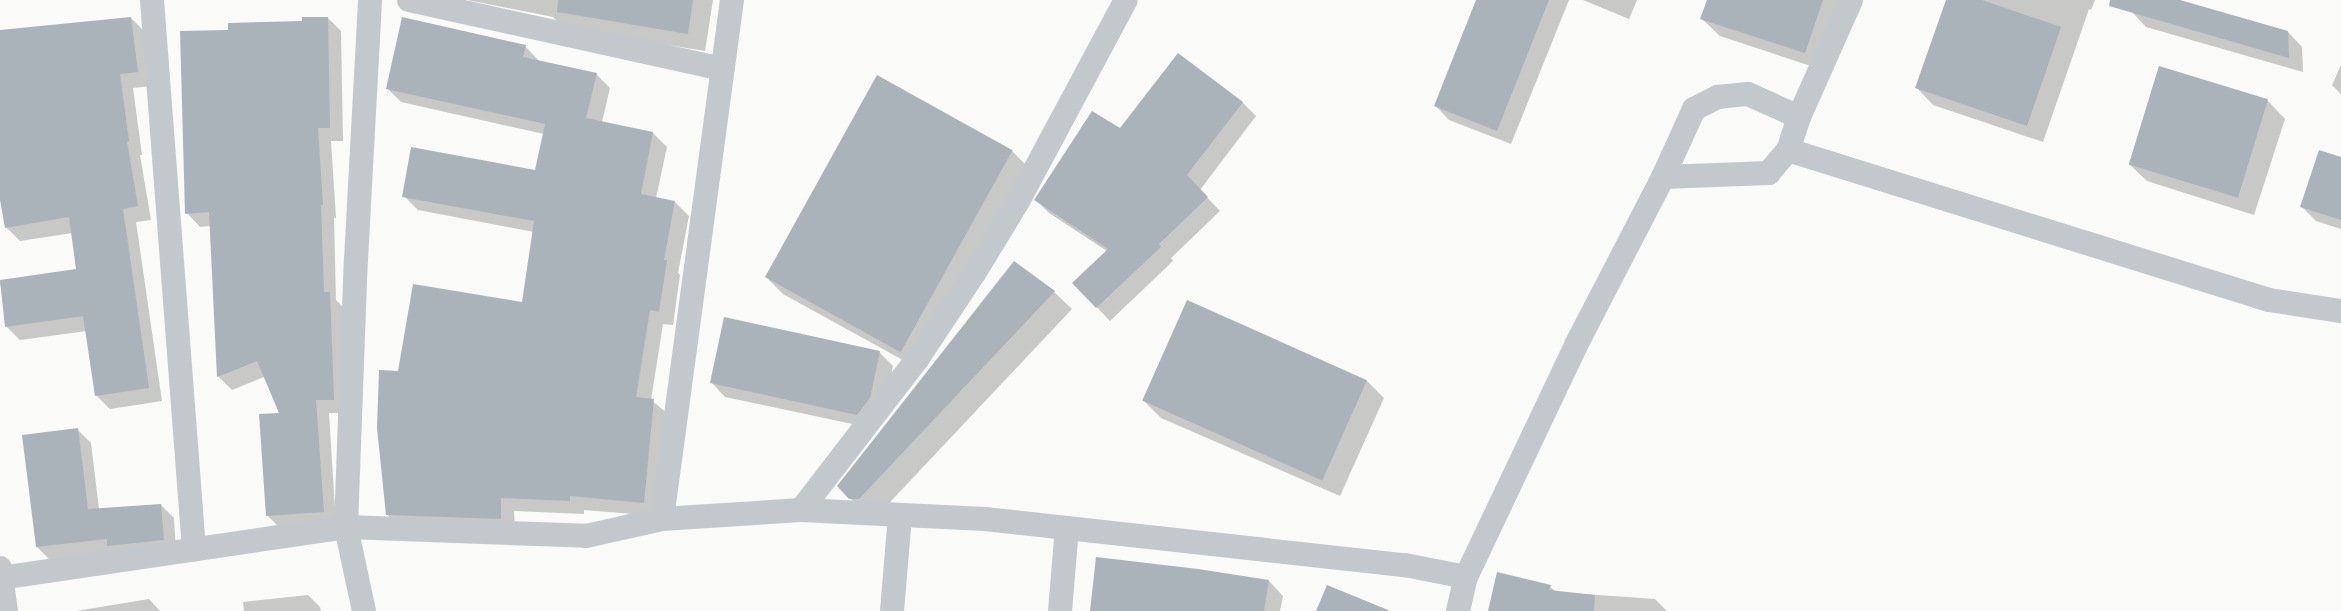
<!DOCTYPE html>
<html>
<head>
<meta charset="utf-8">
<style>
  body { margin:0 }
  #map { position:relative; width:2341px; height:611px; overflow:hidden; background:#fafaf8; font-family:Ubuntu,sans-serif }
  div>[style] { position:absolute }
  .shadow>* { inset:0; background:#0003 }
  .building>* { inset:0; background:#aab3b9; transform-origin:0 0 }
  .street>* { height:24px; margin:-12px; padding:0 12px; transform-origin:12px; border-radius:12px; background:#c3c8cc }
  span { translate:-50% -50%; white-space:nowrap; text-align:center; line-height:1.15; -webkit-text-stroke:5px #fff; paint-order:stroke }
</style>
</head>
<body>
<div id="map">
  <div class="shadow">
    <i style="clip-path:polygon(467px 0,713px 0,705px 51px,564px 28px,553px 17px)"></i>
    <i style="clip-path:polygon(1477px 0,1569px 0,1511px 144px,1449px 120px,1435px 105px)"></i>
    <i style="clip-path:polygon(1583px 0,1637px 0,1629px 19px)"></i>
    <i style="clip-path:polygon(1708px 0,1846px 0,1823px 70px,1720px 36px,1702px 19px)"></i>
    <i style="clip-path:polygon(1947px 0,2095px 0,2091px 10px,2089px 9px,2043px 142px,1933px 105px,1917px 88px)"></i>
    <i style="clip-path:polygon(2136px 0,2176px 0,2288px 32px,2302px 47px,2303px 72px,2146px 27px,2132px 12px)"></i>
    <i style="clip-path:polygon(131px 18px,145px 32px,151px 86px,133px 88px,142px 155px,140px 155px,151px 220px,136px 222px,162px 401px,110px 409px,96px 395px,87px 331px,20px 340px,6px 326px,0 281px,78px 270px,72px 233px,20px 241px,6px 227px,0 190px,0 32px)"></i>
    <i style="clip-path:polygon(328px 18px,341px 31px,343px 141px,331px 141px,336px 218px,334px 218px,336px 300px,343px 307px,347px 413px,329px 413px,336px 525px,281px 529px,267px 515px,281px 414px,264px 377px,232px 390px,219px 377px,211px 226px,200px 227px,187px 213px,229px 31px)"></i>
    <i style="clip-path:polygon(525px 46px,539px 61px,596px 74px,610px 88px,602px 122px,653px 133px,667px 147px,656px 198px,675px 202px,689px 216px,678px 273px,680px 275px,673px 325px,663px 324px,651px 400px,668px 414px,658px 516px,584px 510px,584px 514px,514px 511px,515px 532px,401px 528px,387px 514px,399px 372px,523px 303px,534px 232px,418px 210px,404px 196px,536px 172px,544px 134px,401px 102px,387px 88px)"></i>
    <i style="clip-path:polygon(1178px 54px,1243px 103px,1256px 116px,1200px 190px,1220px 211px,1171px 258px,1173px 261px,1110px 321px,1074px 283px,1107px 251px,1049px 213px,1036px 200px,1121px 130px)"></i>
    <i style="clip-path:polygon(2341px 65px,2341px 94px,2332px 85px)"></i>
    <i style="clip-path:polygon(2159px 67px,2268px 101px,2285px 119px,2254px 215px,2147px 181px,2129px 164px)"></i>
    <i style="clip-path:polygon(877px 77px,1012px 151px,1030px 169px,919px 369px,783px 294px,766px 277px)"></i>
    <i style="clip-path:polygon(2341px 159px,2341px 229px,2316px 221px,2302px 207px)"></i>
    <i style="clip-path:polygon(1054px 292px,1072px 309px,877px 516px,868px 516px,838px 486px)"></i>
    <i style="clip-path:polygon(879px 352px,893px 366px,884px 413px,871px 428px,725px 397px,711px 382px)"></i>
    <i style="clip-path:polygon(1366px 380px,1384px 398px,1340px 496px,1161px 418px,1143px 400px)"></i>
    <i style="clip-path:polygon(78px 430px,91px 443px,99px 509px,161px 505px,174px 518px,176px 553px,50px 560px,37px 547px)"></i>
    <i style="clip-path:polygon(1269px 581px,1283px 596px,1280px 611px,1091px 611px)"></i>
    <i style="clip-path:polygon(1550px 587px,1556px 592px,1655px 599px,1667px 611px,1489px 611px)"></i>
    <i style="clip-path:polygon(308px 595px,320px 607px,321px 611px,244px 611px,243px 602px)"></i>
    <i style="clip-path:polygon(149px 599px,160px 611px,76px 611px)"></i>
  </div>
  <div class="building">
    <i style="clip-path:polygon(558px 0,693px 0,688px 34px,557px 12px)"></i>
    <i style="clip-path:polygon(1476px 0,1549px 0,1497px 131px,1434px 106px)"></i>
    <i style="clip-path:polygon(1707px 0,1823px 0,1805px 53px,1700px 19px)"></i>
    <i style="clip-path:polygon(1946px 0,1982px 0,2061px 27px,2027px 126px,1915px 88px)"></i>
    <i style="clip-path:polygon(2110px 0,2180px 0,2288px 31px,2289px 58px,2109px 6px)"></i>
    <i style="clip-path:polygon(131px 17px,138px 72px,120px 74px,129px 141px,127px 142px,138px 206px,123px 209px,149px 388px,95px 396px,83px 316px,5px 327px,0 280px,76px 269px,69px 217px,5px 228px,0 200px,0 30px)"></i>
    <i style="clip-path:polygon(302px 17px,328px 17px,330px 128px,318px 128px,323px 205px,321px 205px,324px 292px,330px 292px,334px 400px,316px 400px,324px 512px,266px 516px,259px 414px,279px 413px,257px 361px,217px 377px,209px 212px,185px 214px,180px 31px,228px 30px,228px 23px,302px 21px)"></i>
    <i style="clip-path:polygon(402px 17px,526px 45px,523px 57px,597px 73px,586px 118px,653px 132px,641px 194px,675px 201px,664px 260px,667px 260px,659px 312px,650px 310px,636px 397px,654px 399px,644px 503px,570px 496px,570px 501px,501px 498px,501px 519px,386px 515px,377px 428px,379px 370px,398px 371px,413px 284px,522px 302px,534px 221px,402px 197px,411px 147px,535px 170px,545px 124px,386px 89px)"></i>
    <i style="clip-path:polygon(1178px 53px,1243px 102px,1187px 175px,1208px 197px,1159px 244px,1161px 247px,1096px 308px,1072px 283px,1108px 249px,1034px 200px,1092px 111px,1120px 128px)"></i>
    <i style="left:2159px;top:66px;width:114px;height:103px;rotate:17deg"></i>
    <i style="left:877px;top:75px;width:155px;height:231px;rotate:29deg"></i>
    <i style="clip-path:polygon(2319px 150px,2341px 157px,2341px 220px,2300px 207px)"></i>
    <i style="clip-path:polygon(1014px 261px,1055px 291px,859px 499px,849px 499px,837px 486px)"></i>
    <i style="left:1187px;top:300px;width:197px;height:110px;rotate:24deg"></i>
    <i style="clip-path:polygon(724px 317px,880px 351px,870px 398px,857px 415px,710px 383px)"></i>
    <i style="clip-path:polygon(78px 428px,88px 509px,161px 504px,164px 540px,107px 546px,107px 539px,36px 547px,22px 435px)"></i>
    <i style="clip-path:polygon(1096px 557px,1198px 569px,1269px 580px,1264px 611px,1090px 611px)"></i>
    <i style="clip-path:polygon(1497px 572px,1551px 585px,1549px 590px,1595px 595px,1594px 611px,1488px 611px)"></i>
    <i style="clip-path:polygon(1327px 585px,1388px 610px,1388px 611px,1316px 611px)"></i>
  </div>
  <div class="street">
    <i style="left:152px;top:0;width:551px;rotate:85.63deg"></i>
    <i style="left:409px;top:0;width:321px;rotate:12.4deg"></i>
    <i style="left:1799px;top:117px;width:128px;rotate:-66deg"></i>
    <i style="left:1788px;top:150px;width:504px;rotate:17.32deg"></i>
    <i style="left:2269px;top:300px;width:73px;rotate:8.7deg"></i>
    <i style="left:801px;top:510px;width:192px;rotate:-52.4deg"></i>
    <i style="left:918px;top:358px;width:103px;rotate:-56.5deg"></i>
    <i style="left:975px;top:272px;width:81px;rotate:-58.7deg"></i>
    <i style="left:1017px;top:203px;width:230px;rotate:-61.8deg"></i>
    <i style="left:662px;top:519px;width:524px;rotate:-82.32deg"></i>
    <i style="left:0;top:568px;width:43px;rotate:82.1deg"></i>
    <i style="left:1px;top:578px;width:349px;rotate:-8.4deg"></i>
    <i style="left:346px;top:527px;width:240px;rotate:2.1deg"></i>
    <i style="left:586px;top:536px;width:78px;rotate:-12.6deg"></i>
    <i style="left:662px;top:519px;width:139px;rotate:-3.7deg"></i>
    <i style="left:801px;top:510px;width:184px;rotate:2.8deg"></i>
    <i style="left:985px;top:519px;width:423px;rotate:6.3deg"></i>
    <i style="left:1405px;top:565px;width:62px;rotate:11.1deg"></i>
    <i style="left:364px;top:611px;width:86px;rotate:-102.1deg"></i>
    <i style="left:346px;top:527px;width:267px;rotate:-87.9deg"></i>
    <i style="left:356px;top:260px;width:260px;rotate:-86.9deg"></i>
    <i style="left:892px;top:611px;width:96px;rotate:-85.2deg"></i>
    <i style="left:1060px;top:611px;width:83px;rotate:-85.2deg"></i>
    <i style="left:1458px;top:611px;width:35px;rotate:-77deg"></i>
    <i style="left:1466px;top:577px;width:257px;rotate:-64.6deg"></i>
    <i style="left:1576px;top:345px;width:189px;rotate:-62.6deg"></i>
    <i style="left:1663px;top:177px;width:75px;rotate:-65.5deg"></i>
    <i style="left:1694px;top:109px;width:27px;rotate:-27deg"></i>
    <i style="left:1718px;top:97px;width:30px;rotate:-6deg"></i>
    <i style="left:1748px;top:94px;width:56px;rotate:24.3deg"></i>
    <i style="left:1799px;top:117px;width:35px;rotate:108deg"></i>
    <i style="left:1788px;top:150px;width:30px;rotate:130deg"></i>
    <i style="left:1769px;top:173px;width:106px;rotate:177.8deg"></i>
  </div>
</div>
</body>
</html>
